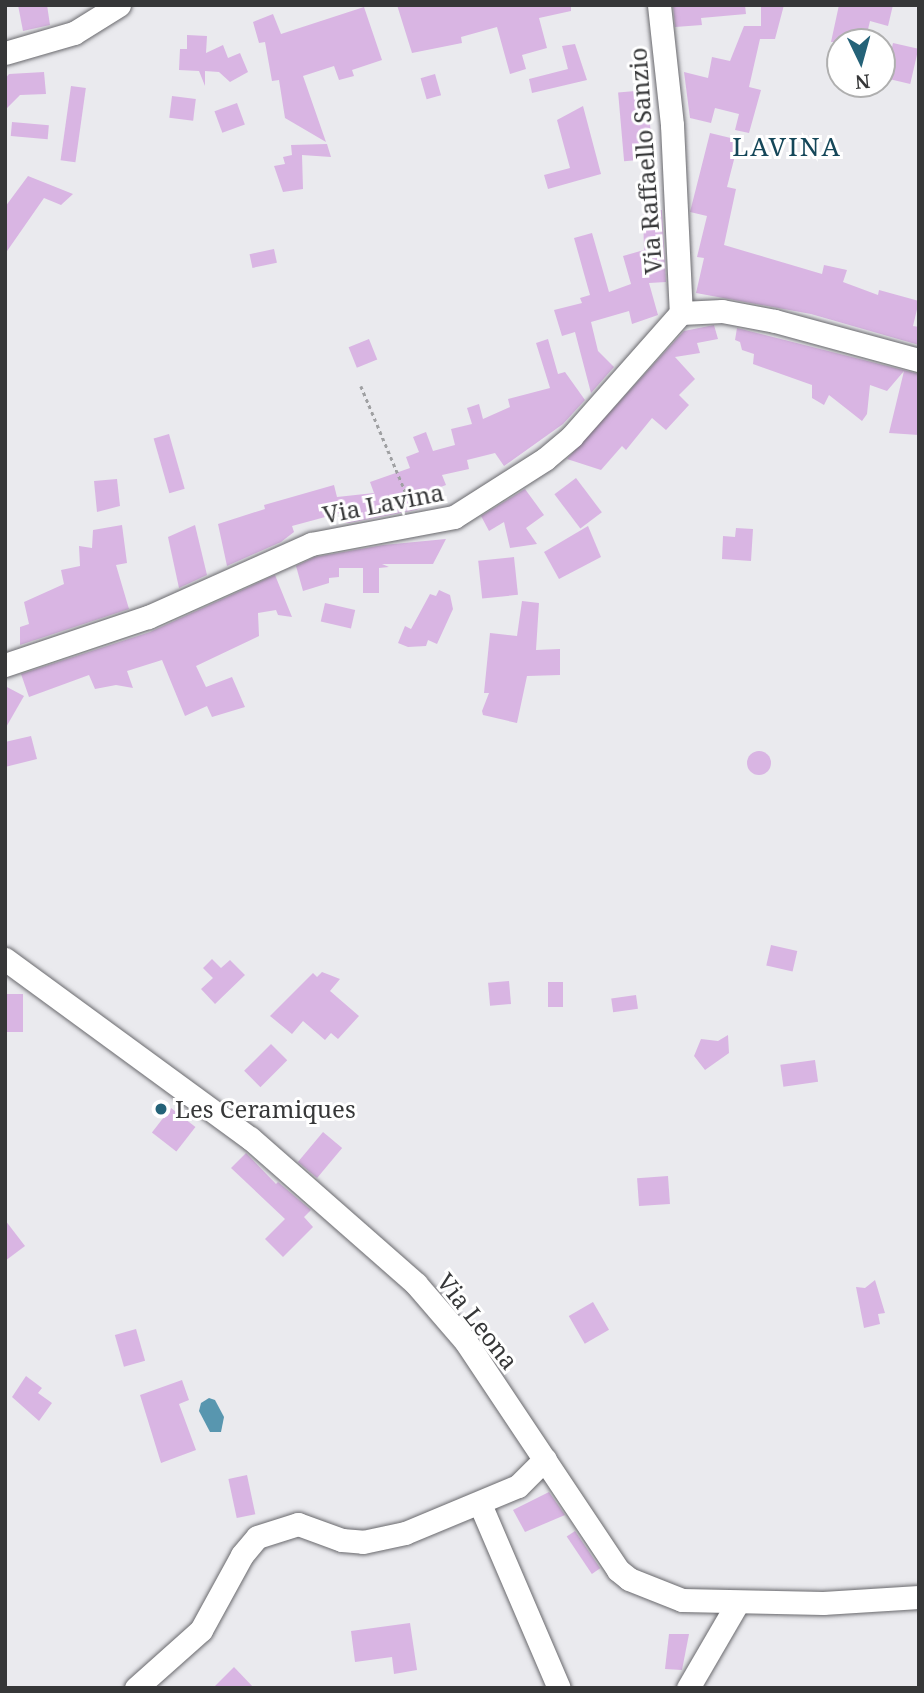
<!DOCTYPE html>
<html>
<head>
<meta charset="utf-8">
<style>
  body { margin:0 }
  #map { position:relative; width:924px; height:1693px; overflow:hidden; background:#eaeaee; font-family:"Noto Serif",serif }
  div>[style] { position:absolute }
  .water>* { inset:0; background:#5896af }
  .building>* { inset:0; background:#d9b5e3; transform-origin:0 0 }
  .round { border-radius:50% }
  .path>* { height:2.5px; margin-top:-1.25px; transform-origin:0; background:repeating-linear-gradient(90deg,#9fa0a2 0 3.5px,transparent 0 7px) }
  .roads { filter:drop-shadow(0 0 2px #69696d) drop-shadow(0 0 2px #69696d) }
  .minor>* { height:23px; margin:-11.5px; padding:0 11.5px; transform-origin:11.5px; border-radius:11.5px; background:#fff }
  .dots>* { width:19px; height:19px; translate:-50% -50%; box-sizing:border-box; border:4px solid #fff; border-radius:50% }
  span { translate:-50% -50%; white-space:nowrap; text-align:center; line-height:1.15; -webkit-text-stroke:6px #fff; paint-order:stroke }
  .street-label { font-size:24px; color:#363738 }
  .poi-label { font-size:24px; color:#363738 }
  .left { translate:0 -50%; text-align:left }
  .neighbourhood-label { font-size:26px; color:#154759; letter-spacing:2px }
  .frame { position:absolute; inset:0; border:7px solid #363738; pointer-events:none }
  .north { position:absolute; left:826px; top:28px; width:70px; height:70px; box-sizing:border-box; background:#fff; border:2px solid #afafaf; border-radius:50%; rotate:175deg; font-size:19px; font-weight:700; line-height:28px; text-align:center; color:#363738 }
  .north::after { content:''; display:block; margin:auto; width:24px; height:32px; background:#246278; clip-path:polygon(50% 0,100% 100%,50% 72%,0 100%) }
</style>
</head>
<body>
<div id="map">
  <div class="water">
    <i style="clip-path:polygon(209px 1398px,215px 1400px,224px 1417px,221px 1432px,210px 1432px,199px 1411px,201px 1403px)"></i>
  </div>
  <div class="building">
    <i style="clip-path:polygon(18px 5px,47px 5px,50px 25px,23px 31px)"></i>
    <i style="clip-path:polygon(397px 5px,571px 5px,571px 11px,539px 18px,547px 48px,522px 55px,526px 69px,510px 74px,497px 27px,461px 37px,462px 43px,412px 53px)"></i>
    <i style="clip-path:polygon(673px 5px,745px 5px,746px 14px,701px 18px,702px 25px,675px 27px)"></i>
    <i style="clip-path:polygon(761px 5px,784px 5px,775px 39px,760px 39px,749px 87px,761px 90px,749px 133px,735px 130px,739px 114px,715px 108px,711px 123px,690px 118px,684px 72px,708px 78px,712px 57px,730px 61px,744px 26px,761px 26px)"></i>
    <i style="clip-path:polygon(839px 5px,893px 5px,888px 26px,870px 21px,865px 42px,831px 42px)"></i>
    <i style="clip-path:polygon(364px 7px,382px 60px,352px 70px,354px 76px,339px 80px,334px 66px,303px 76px,326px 142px,285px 118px,279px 80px,272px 81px,265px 42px,259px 43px,253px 22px,273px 14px,281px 34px)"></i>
    <i style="clip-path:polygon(187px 35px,207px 36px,206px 53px,223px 45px,228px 58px,240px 53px,248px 72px,230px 82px,219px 72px,205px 71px,205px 86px,199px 71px,179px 70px,180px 49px,187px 49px)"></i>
    <i style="left:893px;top:43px;width:26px;height:36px;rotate:13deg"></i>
    <i style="clip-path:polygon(575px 44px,587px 80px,532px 93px,529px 79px,568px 69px,562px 46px)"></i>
    <i style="clip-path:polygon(44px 72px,46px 94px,20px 95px,5px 110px,5px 79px,9px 74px)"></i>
    <i style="left:435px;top:74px;width:22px;height:15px;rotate:74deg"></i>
    <i style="left:71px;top:86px;width:15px;height:75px;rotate:8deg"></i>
    <i style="left:647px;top:90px;width:69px;height:29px;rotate:85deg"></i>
    <i style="left:172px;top:96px;width:24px;height:22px;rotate:7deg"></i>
    <i style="left:237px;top:103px;width:23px;height:24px;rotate:70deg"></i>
    <i style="clip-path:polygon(583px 106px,601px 174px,548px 189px,544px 175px,570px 168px,557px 120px)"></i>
    <i style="left:12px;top:122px;width:37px;height:14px;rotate:5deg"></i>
    <i style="clip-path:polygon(710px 133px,739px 140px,727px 187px,736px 189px,724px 245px,822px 274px,824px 265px,847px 270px,843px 282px,878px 295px,879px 290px,919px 301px,913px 326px,919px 327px,919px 345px,811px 314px,696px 293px,704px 258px,697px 257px,707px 216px,690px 212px)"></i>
    <i style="clip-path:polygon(327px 144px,331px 157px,302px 155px,303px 189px,283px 192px,274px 166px,285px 164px,283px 157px,292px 155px,291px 145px)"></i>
    <i style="clip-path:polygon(28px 176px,73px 194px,61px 205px,44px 198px,5px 254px,5px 207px)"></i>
    <i style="clip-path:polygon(662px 210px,666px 282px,649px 283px,658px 315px,632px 324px,629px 311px,591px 322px,598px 351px,614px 367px,591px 393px,575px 332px,562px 336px,554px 310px,582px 303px,580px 298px,590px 295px,574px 238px,592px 233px,609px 292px,631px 284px,623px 256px,644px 250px,643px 211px)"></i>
    <i style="left:274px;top:249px;width:14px;height:25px;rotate:78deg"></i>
    <i style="clip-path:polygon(714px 325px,718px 339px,697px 343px,700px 353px,675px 357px,695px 379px,679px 395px,689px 405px,666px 430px,652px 418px,626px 450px,622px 446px,601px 470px,567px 459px,684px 331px)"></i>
    <i style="clip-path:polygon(737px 328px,919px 374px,919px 435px,889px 433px,904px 371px,887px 391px,870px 385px,867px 414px,862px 421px,829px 395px,824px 405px,812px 398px,812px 385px,753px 364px,754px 354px,742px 350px,740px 342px,735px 340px)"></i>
    <i style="left:369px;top:339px;width:22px;height:22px;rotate:68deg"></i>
    <i style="clip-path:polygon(548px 339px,558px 374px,565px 372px,585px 400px,563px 424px,504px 466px,495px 453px,467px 460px,469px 469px,442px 475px,446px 485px,438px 488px,443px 499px,416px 510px,349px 523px,342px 523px,340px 513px,292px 526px,294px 532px,281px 542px,227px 566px,218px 524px,265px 509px,264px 505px,334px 485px,337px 497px,374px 493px,370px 482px,410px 468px,406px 457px,419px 452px,413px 437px,426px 432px,433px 451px,455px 445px,451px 429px,472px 424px,467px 408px,479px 404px,483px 419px,510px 407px,508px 399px,550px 388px,536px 343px)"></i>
    <i style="left:169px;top:434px;width:57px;height:16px;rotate:74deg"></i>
    <i style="left:576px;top:478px;width:43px;height:27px;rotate:53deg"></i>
    <i style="clip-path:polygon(117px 479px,120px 506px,97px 512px,94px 481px)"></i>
    <i style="clip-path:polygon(525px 489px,544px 515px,526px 528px,537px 544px,510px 548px,504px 522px,489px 531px,481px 516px)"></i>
    <i style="clip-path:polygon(122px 525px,127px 563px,116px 565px,129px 609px,20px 645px,20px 627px,29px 624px,24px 602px,64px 584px,61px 570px,80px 566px,79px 546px,92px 548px,93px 530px)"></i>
    <i style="clip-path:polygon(195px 525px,207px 575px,179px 588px,168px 537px)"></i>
    <i style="clip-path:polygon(588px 526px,601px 557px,559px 579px,544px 552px)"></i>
    <i style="clip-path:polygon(736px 528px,753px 529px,751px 561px,722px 559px,723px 536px,735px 537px)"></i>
    <i style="clip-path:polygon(446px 539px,433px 564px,382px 564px,389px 567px,379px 568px,379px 593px,363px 593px,363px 568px,339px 568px,339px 577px,329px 578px,329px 583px,303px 591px,296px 566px,315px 557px,383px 545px)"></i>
    <i style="left:514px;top:557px;width:38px;height:36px;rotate:84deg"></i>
    <i style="clip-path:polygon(275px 575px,292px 617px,278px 615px,276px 610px,258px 613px,259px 636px,196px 666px,206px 687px,232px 677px,245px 707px,212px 717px,207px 706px,185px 716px,162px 660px,127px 671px,133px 688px,116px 685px,95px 689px,89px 675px,29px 697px,21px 674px,150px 632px)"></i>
    <i style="clip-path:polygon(439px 590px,450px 595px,453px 609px,437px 644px,428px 640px,426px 646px,408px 647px,398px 643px,405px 626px,411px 629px,430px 594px,436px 596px)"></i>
    <i style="clip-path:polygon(522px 601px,539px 603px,536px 650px,560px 649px,560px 675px,527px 676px,517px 723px,483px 715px,482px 711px,489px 693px,484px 693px,490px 633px,517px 636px)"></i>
    <i style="left:325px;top:603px;width:31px;height:19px;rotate:13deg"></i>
    <i style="clip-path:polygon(5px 686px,24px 696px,5px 729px)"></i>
    <i style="clip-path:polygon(31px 736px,37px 759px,5px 767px,5px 742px)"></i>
    <i class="round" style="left:747px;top:751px;width:24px;height:24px"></i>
    <i style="left:771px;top:945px;width:27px;height:21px;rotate:13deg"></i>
    <i style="clip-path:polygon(212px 959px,221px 968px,230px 960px,245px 975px,215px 1004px,201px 989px,213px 978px,203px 968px)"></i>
    <i style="clip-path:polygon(322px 972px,340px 979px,330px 991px,359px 1016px,338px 1039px,331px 1033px,325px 1040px,303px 1021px,292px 1034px,270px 1016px,313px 973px,317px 977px)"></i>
    <i style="left:509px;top:981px;width:23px;height:21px;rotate:85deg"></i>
    <i style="left:548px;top:982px;width:15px;height:25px"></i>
    <i style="left:5px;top:994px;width:18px;height:38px"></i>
    <i style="left:636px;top:995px;width:14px;height:25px;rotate:82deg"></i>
    <i style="clip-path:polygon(728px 1035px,729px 1053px,705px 1070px,694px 1056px,701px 1039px,718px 1041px)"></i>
    <i style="left:271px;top:1044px;width:23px;height:38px;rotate:45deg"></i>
    <i style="left:815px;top:1060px;width:22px;height:35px;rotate:82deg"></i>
    <i style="left:171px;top:1108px;width:31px;height:31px;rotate:38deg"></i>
    <i style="left:323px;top:1132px;width:25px;height:39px;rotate:40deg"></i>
    <i style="clip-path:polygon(246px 1153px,276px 1184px,278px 1182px,311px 1210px,304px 1217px,313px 1227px,283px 1257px,265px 1239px,285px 1219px,231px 1168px)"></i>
    <i style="left:668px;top:1176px;width:28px;height:31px;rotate:86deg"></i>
    <i style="clip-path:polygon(5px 1220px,25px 1246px,5px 1261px)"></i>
    <i style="clip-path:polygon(875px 1280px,885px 1313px,878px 1314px,880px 1324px,864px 1328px,856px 1287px,865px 1288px)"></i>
    <i style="left:593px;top:1302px;width:32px;height:28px;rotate:60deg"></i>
    <i style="left:136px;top:1329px;width:33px;height:22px;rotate:74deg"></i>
    <i style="clip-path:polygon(26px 1376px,42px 1388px,38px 1393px,52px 1403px,39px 1421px,12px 1397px)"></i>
    <i style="clip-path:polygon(182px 1380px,189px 1400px,179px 1404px,196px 1450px,161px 1463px,140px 1395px)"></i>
    <i style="left:247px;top:1475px;width:40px;height:19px;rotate:78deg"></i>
    <i style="clip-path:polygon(549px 1492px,565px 1515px,525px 1532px,513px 1510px)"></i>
    <i style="left:575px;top:1531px;width:45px;height:10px;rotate:56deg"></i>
    <i style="clip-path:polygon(410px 1623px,417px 1670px,394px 1674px,392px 1657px,355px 1662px,351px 1631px)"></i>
    <i style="clip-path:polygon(669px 1634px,689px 1634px,682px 1670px,665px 1669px)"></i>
    <i style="clip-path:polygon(234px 1667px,254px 1688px,213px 1688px)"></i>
  </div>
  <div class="path">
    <i style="left:361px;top:386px;width:129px;rotate:67.2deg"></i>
  </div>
  <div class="roads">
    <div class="minor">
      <i style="left:659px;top:5px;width:121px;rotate:83.8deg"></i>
      <i style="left:672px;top:125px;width:188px;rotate:87.3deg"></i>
      <i style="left:5px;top:53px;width:72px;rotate:-16.2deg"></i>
      <i style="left:74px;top:33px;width:53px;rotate:-31.9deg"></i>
      <i style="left:5px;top:665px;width:151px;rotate:-18.6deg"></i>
      <i style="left:148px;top:617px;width:179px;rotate:-24.1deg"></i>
      <i style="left:311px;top:544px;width:146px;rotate:-10.7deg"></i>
      <i style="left:454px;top:517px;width:108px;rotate:-32.5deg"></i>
      <i style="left:545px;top:459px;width:35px;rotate:-40deg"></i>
      <i style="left:572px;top:436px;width:164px;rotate:-48.5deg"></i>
      <i style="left:681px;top:313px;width:41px;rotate:-2.8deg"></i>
      <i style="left:722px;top:311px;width:54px;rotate:10.7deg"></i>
      <i style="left:775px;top:321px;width:149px;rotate:15.2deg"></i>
      <i style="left:5px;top:959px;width:303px;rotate:36.2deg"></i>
      <i style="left:250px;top:1138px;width:221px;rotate:41.3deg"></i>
      <i style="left:416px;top:1284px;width:77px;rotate:49.2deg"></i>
      <i style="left:466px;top:1342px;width:274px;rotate:56.3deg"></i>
      <i style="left:618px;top:1570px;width:14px;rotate:39deg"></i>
      <i style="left:629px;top:1579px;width:57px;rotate:21.6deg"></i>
      <i style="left:682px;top:1600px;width:141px;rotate:1.2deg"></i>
      <i style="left:823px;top:1603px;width:96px;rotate:-3.6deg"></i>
      <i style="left:480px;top:1504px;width:200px;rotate:66.8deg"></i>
      <i style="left:136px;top:1688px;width:87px;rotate:-41.7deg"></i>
      <i style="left:201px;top:1630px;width:85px;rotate:-61.3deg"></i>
      <i style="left:242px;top:1555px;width:23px;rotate:-50deg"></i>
      <i style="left:257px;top:1537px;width:43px;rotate:-17.6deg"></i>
      <i style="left:298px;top:1524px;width:47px;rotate:20deg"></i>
      <i style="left:342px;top:1540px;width:21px;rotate:5deg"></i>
      <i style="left:363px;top:1542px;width:43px;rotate:-12.1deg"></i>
      <i style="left:405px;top:1533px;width:122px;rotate:-22.6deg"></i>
      <i style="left:518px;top:1486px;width:38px;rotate:-45deg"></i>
      <i style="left:688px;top:1688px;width:99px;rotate:-59.8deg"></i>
    </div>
  </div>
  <div class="dots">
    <i style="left:161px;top:1109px;background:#246278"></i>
  </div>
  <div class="street-label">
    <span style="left:645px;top:161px;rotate:-94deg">Via Raffaello Sanzio</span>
    <span style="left:383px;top:503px;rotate:-11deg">Via Lavina</span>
    <span style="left:478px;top:1321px;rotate:52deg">Via Leona</span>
  </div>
  <div class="poi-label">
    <span class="left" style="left:175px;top:1109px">Les Ceramiques</span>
  </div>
  <div class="neighbourhood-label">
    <span style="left:787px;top:147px">LAVINA</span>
  </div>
  <div class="frame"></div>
  <div class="north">N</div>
</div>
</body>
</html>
